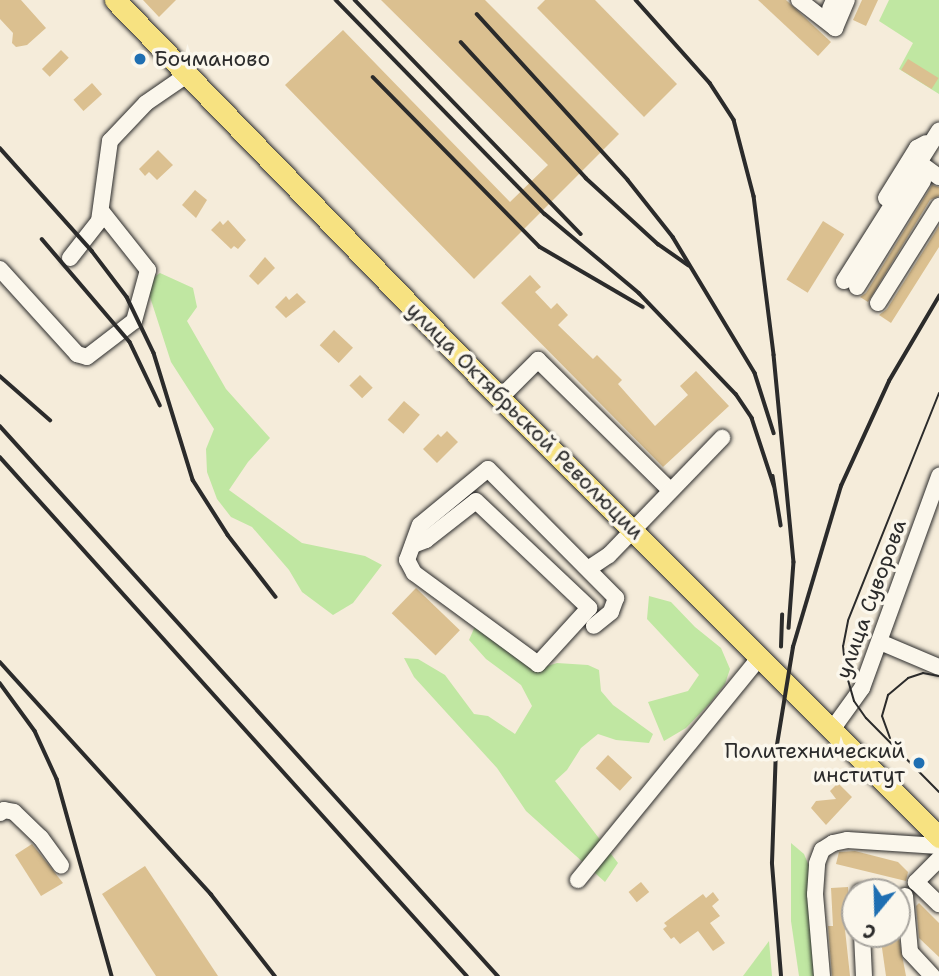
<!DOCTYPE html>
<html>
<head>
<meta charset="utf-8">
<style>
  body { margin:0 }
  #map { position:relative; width:939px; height:976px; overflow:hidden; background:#f5ecda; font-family:"Shantell Sans",sans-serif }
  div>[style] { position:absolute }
  .green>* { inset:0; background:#c0e7a2 }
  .building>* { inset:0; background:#dbc090; transform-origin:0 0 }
  .roads { filter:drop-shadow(0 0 2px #2b2b2b) drop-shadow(0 0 2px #2b2b2b) }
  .minor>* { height:16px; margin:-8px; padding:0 8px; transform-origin:8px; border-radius:8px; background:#fbf7ec }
  .major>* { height:21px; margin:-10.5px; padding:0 10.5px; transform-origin:10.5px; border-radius:10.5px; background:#f7e281 }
  .tram>* { height:2px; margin:-1px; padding:0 1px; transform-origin:1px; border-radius:1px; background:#2b2b2b }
  .rail>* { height:3.5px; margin:-1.75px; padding:0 1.75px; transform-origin:1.75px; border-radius:1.75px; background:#2b2b2b }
  .dots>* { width:19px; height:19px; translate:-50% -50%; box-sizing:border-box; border:4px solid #fbf7ec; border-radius:50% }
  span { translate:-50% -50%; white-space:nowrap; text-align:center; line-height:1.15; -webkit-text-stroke:7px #fbf7ec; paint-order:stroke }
  .poi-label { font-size:21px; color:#2b2b2b }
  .left { translate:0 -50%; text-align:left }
  .right { translate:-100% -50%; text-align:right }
  .street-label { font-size:21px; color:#2b2b2b }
  .north { position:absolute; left:841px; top:878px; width:70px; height:70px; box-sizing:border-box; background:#fbf7ec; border:2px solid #a8a59f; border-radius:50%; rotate:199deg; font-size:19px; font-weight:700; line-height:28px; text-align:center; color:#2b2b2b }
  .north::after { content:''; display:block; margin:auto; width:24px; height:32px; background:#1f6fb2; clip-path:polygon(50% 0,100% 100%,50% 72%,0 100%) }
</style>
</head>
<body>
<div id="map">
  <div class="green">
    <i style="clip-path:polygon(889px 0,939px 0,939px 94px,899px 69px,913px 43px,879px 21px)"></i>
    <i style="clip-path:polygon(160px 273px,193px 288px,197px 307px,187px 321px,226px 389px,270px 438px,248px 462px,229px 490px,302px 543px,365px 556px,382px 565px,353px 603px,333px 615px,302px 592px,289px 570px,252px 527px,231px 517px,217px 499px,207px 472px,206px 449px,214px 429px,171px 362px,150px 297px,149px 281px)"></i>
    <i style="clip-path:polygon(649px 596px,671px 602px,695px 627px,721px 648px,730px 669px,725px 684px,710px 703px,686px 728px,664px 741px,648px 702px,688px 691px,699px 675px,647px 619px)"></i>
    <i style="clip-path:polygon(476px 624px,544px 667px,557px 663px,588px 665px,599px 670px,601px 691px,613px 705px,653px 734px,649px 743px,616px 740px,598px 734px,581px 748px,567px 770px,555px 781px,618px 863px,605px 882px,526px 811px,497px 768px,414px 677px,404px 658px,418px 659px,445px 675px,474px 714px,488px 716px,515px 734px,532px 706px,521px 685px,486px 659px,469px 640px)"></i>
    <i style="clip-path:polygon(791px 843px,804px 854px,809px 866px,816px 976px,799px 976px,791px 921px)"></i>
    <i style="clip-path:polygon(769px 941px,772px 976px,743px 976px)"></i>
  </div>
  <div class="building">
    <i style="clip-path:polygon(0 0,21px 0,46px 28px,27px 45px,16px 47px,12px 43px,13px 33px,0 19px)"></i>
    <i style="clip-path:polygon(143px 0,176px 0,159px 17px)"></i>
    <i style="clip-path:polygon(381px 0,485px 0,619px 134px,474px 279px,285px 85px,343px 30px,510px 202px,548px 165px)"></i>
    <i style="clip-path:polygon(545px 0,595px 0,677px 84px,644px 117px,537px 8px)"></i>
    <i style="clip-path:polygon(758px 0,786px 0,831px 42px,818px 56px)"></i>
    <i style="clip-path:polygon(862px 0,878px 0,866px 26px,853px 20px)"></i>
    <i style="left:61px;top:50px;width:11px;height:27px;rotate:45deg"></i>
    <i style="left:908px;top:59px;width:36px;height:13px;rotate:32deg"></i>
    <i style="left:92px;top:83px;width:15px;height:25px;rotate:48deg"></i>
    <i style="clip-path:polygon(158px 150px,173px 165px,157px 180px,149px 172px,145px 176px,139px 169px)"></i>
    <i style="clip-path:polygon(932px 185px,939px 187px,939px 196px,930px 200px,868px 302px,860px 297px,866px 293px)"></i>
    <i style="clip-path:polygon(195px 190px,207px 200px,196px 218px,182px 205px)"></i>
    <i style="clip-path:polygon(228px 220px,246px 240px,238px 249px,234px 246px,231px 249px,211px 230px,220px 221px,223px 225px)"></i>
    <i style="left:823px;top:221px;width:25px;height:69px;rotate:32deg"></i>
    <i style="clip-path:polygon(939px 226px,939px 247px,891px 323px,879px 315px,887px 309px)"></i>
    <i style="clip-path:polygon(265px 257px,275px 268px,258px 285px,249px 276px)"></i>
    <i style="clip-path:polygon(530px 275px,541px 287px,535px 292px,551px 309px,557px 303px,568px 315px,558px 325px,593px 359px,597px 355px,622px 380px,618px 384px,655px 426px,688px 395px,680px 386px,696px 371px,729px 406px,663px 467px,501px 303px)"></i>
    <i style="clip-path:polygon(297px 293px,306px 302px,286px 318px,275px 307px,286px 296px,289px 300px)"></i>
    <i style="left:334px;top:330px;width:26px;height:21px;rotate:43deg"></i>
    <i style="left:360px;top:375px;width:18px;height:15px;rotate:45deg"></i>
    <i style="left:404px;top:401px;width:21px;height:25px;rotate:41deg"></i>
    <i style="clip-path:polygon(447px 431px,458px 442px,437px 463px,423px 449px,438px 434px,441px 437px)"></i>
    <i style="left:416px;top:588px;width:61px;height:35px;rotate:44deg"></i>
    <i style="left:608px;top:755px;width:33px;height:18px;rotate:43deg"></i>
    <i style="clip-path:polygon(838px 783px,852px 797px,826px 825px,811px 808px,816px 801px,836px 799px,830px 791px)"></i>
    <i style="clip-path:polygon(32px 844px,63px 883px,41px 896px,15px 855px)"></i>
    <i style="clip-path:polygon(855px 851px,898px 862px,908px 872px,906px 881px,836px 864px,839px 852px)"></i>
    <i style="clip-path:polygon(145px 866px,218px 976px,156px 976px,102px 894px)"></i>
    <i style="left:641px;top:882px;width:13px;height:16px;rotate:51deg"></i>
    <i style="clip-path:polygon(848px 887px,850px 920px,844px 920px,850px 976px,832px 976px,828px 926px,833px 926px,831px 888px)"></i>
    <i style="clip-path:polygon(713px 892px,719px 900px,712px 906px,720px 916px,710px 923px,725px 943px,713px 951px,698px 931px,680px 944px,674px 937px,671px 939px,663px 929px,667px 926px,664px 923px,703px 894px,706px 898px)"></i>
    <i style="clip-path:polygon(919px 903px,939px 923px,939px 957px,919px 938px,916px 906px)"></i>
    <i style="clip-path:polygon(880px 934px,898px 934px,906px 976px,886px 976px)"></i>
  </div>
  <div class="roads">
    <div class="minor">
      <i style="left:799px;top:0;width:46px;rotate:37.9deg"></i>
      <i style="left:835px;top:28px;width:30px;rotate:-67deg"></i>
      <i style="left:830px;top:9px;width:10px;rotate:-66deg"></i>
      <i style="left:921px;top:164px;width:22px;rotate:36deg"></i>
      <i style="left:886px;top:198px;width:59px;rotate:-58.2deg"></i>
      <i style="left:917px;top:148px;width:10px;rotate:-29deg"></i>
      <i style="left:70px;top:258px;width:47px;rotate:-51.9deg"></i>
      <i style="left:99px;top:221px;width:81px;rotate:-82.2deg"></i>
      <i style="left:110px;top:141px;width:52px;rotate:-46.5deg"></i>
      <i style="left:146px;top:103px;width:51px;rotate:-34.6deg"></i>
      <i style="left:0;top:269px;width:115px;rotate:47.8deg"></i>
      <i style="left:77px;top:354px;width:10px;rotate:17deg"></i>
      <i style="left:87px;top:357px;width:59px;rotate:-37.5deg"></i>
      <i style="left:134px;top:321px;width:53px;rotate:-74.6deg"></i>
      <i style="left:148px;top:270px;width:74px;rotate:-128.4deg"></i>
      <i style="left:844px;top:281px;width:178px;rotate:-57.7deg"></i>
      <i style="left:857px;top:287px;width:125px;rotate:-58.1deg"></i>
      <i style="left:878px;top:303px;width:115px;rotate:-57.8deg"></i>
      <i style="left:500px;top:398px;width:54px;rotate:-45deg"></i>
      <i style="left:538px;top:360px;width:185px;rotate:44.6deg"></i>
      <i style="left:413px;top:545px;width:14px;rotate:-21deg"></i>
      <i style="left:426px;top:540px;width:63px;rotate:-38deg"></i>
      <i style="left:476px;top:501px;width:156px;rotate:43.4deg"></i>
      <i style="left:589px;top:608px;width:76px;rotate:132.3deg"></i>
      <i style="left:538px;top:664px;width:154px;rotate:-143.7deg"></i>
      <i style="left:414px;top:573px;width:15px;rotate:-118deg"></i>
      <i style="left:407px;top:560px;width:37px;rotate:-70deg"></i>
      <i style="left:420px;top:525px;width:88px;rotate:-39.5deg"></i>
      <i style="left:488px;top:469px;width:182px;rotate:45.2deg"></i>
      <i style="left:616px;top:598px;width:15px;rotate:110deg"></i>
      <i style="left:611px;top:612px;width:22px;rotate:141deg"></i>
      <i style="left:588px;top:569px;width:25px;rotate:-34deg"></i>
      <i style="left:609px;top:555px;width:163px;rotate:-46deg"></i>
      <i style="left:880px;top:642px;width:64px;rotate:23deg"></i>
      <i style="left:831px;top:731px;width:53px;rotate:-54.2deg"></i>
      <i style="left:862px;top:688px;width:226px;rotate:-70deg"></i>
      <i style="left:0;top:813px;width:5px;rotate:-37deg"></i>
      <i style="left:4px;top:810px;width:10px;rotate:11deg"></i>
      <i style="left:14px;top:812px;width:37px;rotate:44deg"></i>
      <i style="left:41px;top:838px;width:34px;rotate:54deg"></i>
      <i style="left:939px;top:859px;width:33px;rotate:135deg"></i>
      <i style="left:916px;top:882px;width:32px;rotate:44deg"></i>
      <i style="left:578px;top:880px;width:285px;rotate:-50.8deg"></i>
      <i style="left:860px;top:892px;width:16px"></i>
      <i style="left:905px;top:896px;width:56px;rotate:84.9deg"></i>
      <i style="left:910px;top:952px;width:33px;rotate:47deg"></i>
      <i style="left:862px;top:934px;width:42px;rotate:87.3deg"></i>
      <i style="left:822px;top:976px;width:82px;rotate:-94.9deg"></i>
      <i style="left:815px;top:894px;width:31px;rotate:-86deg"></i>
      <i style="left:817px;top:863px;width:14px;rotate:-69deg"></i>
      <i style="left:822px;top:850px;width:13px;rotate:-32deg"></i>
      <i style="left:833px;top:843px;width:14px;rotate:-12deg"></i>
      <i style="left:847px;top:840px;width:92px;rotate:3.7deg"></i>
    </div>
    <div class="major">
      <i style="left:115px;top:0;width:554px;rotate:45.95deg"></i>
      <i style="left:500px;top:398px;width:621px;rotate:45deg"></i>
    </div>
  </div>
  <div class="tram">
    <i style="left:939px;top:393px;width:245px;rotate:111.8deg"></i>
    <i style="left:848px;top:621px;width:25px;rotate:101deg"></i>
    <i style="left:843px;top:646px;width:27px;rotate:84deg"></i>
    <i style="left:846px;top:673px;width:29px;rotate:74deg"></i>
    <i style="left:854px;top:701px;width:21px;rotate:55deg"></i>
    <i style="left:866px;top:718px;width:104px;rotate:45.4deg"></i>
    <i style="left:890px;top:738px;width:23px;rotate:-110deg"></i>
    <i style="left:882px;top:716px;width:22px;rotate:-74deg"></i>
    <i style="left:888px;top:695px;width:26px;rotate:-40deg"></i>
    <i style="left:908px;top:678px;width:16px;rotate:-18deg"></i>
    <i style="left:923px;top:673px;width:16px;rotate:11deg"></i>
  </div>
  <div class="rail">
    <i style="left:336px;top:0;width:299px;rotate:45.7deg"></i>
    <i style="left:545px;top:214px;width:123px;rotate:40deg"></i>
    <i style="left:639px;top:293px;width:140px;rotate:46.2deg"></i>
    <i style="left:736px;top:394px;width:29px;rotate:56deg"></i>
    <i style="left:752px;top:418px;width:71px;rotate:71.8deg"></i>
    <i style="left:355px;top:0;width:325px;rotate:46deg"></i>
    <i style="left:636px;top:0;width:111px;rotate:48.3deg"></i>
    <i style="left:710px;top:83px;width:44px;rotate:57deg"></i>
    <i style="left:734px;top:120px;width:79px;rotate:75.3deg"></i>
    <i style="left:754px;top:196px;width:160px;rotate:82.8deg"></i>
    <i style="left:774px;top:355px;width:208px;rotate:84.5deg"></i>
    <i style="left:794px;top:562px;width:66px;rotate:94.3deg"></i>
    <i style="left:477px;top:14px;width:224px;rotate:47.7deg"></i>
    <i style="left:628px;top:180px;width:73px;rotate:51.7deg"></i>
    <i style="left:673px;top:237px;width:159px;rotate:58.9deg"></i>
    <i style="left:755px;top:373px;width:63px;rotate:72.4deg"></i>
    <i style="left:461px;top:42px;width:185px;rotate:47.4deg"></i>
    <i style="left:586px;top:178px;width:98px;rotate:42.5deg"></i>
    <i style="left:658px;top:244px;width:37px;rotate:35deg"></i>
    <i style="left:373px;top:77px;width:238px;rotate:45.5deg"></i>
    <i style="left:540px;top:247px;width:119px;rotate:30.2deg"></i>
    <i style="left:0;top:148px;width:138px;rotate:48.2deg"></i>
    <i style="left:92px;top:251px;width:58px;rotate:52.7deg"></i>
    <i style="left:127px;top:297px;width:62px;rotate:64.3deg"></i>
    <i style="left:154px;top:353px;width:133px;rotate:72.9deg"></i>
    <i style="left:193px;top:480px;width:65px;rotate:57.5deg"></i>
    <i style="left:228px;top:535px;width:78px;rotate:52.3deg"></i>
    <i style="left:42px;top:239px;width:135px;rotate:49.5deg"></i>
    <i style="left:130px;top:342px;width:70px;rotate:64.5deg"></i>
    <i style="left:0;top:376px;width:67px;rotate:41.3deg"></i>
    <i style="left:0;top:426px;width:742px;rotate:47.84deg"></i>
    <i style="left:0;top:457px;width:698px;rotate:48.02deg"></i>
    <i style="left:773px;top:476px;width:50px;rotate:80.7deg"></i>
    <i style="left:781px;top:647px;width:32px;rotate:-88deg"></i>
    <i style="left:0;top:662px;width:314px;rotate:47.7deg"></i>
    <i style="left:211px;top:894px;width:104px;rotate:52deg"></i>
    <i style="left:0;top:683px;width:59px;rotate:53.9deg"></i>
    <i style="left:35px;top:731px;width:53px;rotate:65.4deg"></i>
    <i style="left:57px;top:779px;width:205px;rotate:74.4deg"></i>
    <i style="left:781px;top:976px;width:113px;rotate:-94.6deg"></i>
    <i style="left:772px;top:863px;width:112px;rotate:-88deg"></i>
    <i style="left:776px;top:751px;width:105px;rotate:-80.7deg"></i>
    <i style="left:793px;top:647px;width:168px;rotate:-73.4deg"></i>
    <i style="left:841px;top:486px;width:115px;rotate:-65.4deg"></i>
    <i style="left:889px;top:381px;width:99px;rotate:-59.5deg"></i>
  </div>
  <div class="dots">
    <i style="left:140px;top:59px;background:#1f6fb2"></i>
    <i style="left:919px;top:763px;background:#1f6fb2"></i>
  </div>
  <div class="poi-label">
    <span class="left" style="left:154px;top:59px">Бочманово</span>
    <span class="right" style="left:905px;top:763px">Политехнический<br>институт</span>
  </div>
  <div class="street-label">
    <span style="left:525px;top:421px;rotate:45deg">улица Октябрьской Революции</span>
    <span style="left:871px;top:599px;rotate:-70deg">улица Суворова</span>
  </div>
  <div class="north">С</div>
</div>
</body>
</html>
